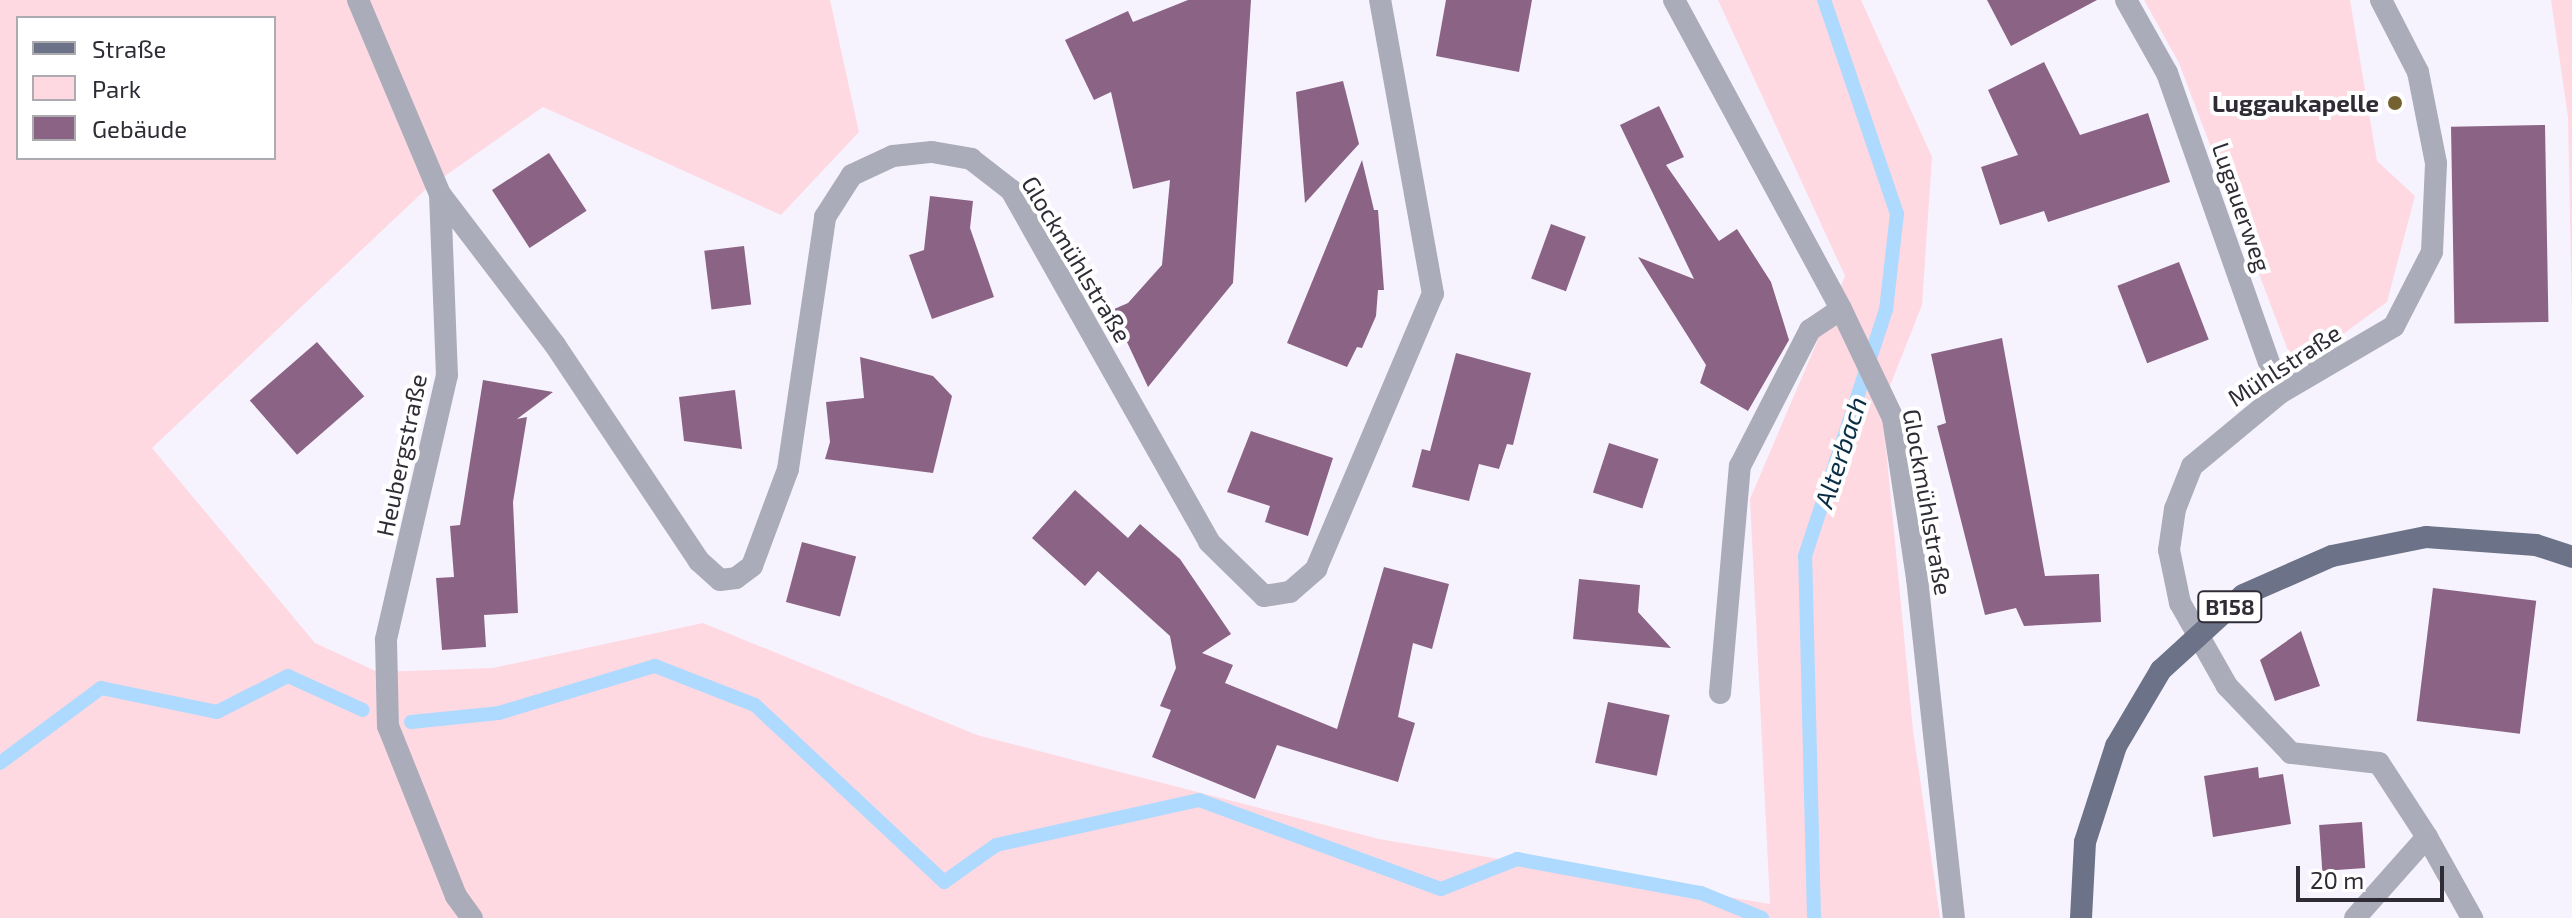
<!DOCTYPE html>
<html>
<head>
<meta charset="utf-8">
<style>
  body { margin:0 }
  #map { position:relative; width:2572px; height:918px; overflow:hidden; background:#f7f3fe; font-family:"Exo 2",sans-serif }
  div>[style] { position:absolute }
  .green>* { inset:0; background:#fed9e2 }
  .stream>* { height:14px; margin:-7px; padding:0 7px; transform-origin:7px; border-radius:7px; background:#addafe }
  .building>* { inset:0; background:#8a6385; transform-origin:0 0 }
  .service>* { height:22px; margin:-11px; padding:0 11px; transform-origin:11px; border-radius:11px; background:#aaadb9 }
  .minor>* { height:22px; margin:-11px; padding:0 11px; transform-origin:11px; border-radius:11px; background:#aaadb9 }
  .primary>* { height:22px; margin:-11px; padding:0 11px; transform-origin:11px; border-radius:11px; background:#6c7287 }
  .dots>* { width:22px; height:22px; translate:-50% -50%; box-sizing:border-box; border:4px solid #fff; border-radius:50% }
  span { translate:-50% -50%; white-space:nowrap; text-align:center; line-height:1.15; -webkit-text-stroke:8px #fff; paint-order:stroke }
  .shield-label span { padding:2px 6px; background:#fff; border:2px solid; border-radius:6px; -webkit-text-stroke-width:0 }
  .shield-label { font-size:22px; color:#302c36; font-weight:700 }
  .poi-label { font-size:24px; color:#302c36; font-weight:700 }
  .right { translate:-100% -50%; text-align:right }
  .street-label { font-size:24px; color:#302c36 }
  .water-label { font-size:26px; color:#092d45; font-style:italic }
  .legend { position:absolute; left:16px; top:16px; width:260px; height:144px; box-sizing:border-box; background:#fff; border:2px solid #acabaf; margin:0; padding:10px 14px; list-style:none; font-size:24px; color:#302c36 }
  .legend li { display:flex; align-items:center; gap:16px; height:40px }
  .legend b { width:40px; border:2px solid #acabaf }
  .scale { position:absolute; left:2296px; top:866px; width:148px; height:36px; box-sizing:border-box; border:4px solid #302c36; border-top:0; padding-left:10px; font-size:24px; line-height:28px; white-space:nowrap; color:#302c36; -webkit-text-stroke:6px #fff; paint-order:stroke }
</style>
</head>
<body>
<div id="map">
  <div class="green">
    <i style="clip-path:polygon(evenodd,0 0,830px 0,859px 132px,781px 215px,543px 107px,425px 190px,152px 448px,315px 643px,378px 672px,493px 668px,703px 623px,977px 735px,1379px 839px,1770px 904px,1750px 499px,1845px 276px,1718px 0,1861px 0,1932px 157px,1922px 305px,1882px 406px,1913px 730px,1940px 918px,0 918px,0 0,18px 18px,274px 18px,274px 158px,18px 158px,18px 18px)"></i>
    <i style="clip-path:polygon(2144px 0,2350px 0,2377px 161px,2415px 196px,2387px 302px,2295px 369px,2179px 63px)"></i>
    <i style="clip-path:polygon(2551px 0,2572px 0,2572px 318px,2568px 117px)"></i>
  </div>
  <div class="stream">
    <i style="left:411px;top:722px;width:88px;rotate:-5.8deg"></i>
    <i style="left:499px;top:713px;width:163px;rotate:-16.8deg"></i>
    <i style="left:655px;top:666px;width:107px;rotate:21.3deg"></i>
    <i style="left:755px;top:705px;width:259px;rotate:43.1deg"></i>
    <i style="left:944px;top:882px;width:64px;rotate:-35.4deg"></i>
    <i style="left:996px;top:845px;width:208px;rotate:-12.5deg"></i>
    <i style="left:1199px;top:800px;width:258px;rotate:20.2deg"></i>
    <i style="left:1441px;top:889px;width:82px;rotate:-21.5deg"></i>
    <i style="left:1517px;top:859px;width:187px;rotate:10.5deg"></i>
    <i style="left:1701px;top:893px;width:66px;rotate:22.3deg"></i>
    <i style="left:0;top:763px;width:126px;rotate:-36.6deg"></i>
    <i style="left:101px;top:688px;width:118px;rotate:11.7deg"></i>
    <i style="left:217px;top:712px;width:80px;rotate:-26.9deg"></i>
    <i style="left:288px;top:676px;width:82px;rotate:24.4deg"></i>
    <i style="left:1814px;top:918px;width:362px;rotate:-91.4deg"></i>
    <i style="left:1805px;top:556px;width:259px;rotate:-71.8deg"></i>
    <i style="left:1886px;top:310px;width:97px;rotate:-83.5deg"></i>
    <i style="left:1897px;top:214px;width:226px;rotate:-108.8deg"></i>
  </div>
  <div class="building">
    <i style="clip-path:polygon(1188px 0,1251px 0,1233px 283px,1148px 387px,1112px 310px,1128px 303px,1162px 265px,1170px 180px,1133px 189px,1111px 92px,1094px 100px,1065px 40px,1128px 11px,1133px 22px)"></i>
    <i style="clip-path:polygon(1446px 0,1532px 0,1519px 72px,1436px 56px)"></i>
    <i style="clip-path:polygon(1987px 0,2097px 0,2011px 46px)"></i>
    <i style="clip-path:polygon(2044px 62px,2080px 135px,2148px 113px,2170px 182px,2048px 222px,2044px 211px,2000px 225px,1981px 167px,2018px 155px,1988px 90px)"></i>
    <i style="clip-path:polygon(1343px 81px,1359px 144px,1305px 203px,1296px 92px)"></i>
    <i style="clip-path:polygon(1659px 106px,1684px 157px,1666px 165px,1719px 241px,1737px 229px,1771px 282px,1789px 340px,1748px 411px,1700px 383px,1706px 365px,1638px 257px,1694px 279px,1620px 125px)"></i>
    <i style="left:2545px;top:125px;width:197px;height:94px;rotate:89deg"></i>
    <i style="left:549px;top:153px;width:69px;height:68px;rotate:57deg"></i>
    <i style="clip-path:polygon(1362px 160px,1374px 210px,1378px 210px,1384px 290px,1378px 290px,1376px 316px,1362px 348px,1357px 347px,1347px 367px,1287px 343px)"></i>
    <i style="clip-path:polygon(930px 196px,973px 201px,970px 228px,994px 297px,932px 319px,909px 255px,924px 250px)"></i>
    <i style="left:1551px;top:224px;width:37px;height:58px;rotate:20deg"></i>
    <i style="left:744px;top:246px;width:59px;height:40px;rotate:83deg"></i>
    <i style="left:2179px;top:262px;width:83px;height:66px;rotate:69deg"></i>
    <i style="clip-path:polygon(2002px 338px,2045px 576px,2099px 574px,2101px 622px,2024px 626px,2016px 608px,1985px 615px,1937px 426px,1946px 423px,1931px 354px)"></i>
    <i style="left:317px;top:342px;width:72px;height:89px;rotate:49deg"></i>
    <i style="clip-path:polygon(1456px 353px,1531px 373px,1513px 445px,1507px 444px,1499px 469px,1479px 464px,1469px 501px,1412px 487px,1422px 449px,1430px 451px)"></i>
    <i style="clip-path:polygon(860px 357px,933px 376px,952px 396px,933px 473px,825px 459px,830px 442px,826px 402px,864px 398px)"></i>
    <i style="clip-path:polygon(483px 380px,553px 392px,517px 419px,527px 417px,513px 502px,518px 613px,484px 615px,486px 647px,442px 650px,436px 578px,454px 577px,450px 526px,460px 525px)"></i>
    <i style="clip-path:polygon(735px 390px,742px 449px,684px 441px,679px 397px)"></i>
    <i style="clip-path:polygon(1251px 431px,1333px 458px,1308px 536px,1265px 522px,1270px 506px,1227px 492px)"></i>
    <i style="left:1609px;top:443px;width:52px;height:52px;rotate:18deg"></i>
    <i style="clip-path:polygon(1075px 490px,1128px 538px,1140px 524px,1180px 559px,1231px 634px,1202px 653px,1233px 665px,1225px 683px,1337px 729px,1384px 567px,1449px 584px,1432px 649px,1413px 643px,1398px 717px,1415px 723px,1398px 782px,1277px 745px,1255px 799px,1152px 757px,1171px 710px,1160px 706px,1176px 668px,1170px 636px,1098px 571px,1085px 586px,1032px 538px)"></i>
    <i style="left:802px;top:542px;width:56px;height:62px;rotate:15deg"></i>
    <i style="clip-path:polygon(1579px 579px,1640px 585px,1638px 612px,1671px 648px,1573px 639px)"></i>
    <i style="left:2433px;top:588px;width:104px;height:134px;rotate:7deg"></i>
    <i style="clip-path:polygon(2301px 631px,2320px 686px,2275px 701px,2260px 660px)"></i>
    <i style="left:1608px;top:702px;width:63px;height:62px;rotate:12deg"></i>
    <i style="clip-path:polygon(2258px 767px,2259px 778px,2283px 774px,2291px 824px,2213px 837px,2204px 776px)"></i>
    <i style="left:2362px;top:822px;width:46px;height:43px;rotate:86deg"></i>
  </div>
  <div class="service">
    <i style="left:1720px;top:693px;width:228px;rotate:-85deg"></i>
    <i style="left:1740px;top:466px;width:153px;rotate:-62.8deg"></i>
    <i style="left:1810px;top:330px;width:37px;rotate:-34deg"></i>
    <i style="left:2427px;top:837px;width:93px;rotate:60.9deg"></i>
  </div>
  <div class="minor">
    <i style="left:358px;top:0;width:211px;rotate:67.1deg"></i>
    <i style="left:440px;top:194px;width:181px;rotate:87.8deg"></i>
    <i style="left:447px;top:375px;width:272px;rotate:103deg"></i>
    <i style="left:386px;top:640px;width:86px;rotate:88.7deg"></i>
    <i style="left:388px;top:726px;width:183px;rotate:68.2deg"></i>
    <i style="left:456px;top:896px;width:27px;rotate:54deg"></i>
    <i style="left:1674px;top:0;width:351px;rotate:61.6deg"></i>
    <i style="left:1841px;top:309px;width:121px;rotate:64.5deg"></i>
    <i style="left:1893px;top:418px;width:162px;rotate:81.5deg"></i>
    <i style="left:1917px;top:578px;width:342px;rotate:83.8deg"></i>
    <i style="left:2126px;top:0;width:84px;rotate:60.7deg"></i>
    <i style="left:2167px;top:73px;width:339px;rotate:70.6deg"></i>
    <i style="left:440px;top:194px;width:190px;rotate:52.7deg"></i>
    <i style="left:555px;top:345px;width:260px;rotate:56.3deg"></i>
    <i style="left:699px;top:561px;width:28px;rotate:42deg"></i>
    <i style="left:720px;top:580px;width:16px;rotate:-7deg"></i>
    <i style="left:736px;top:578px;width:20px;rotate:-37deg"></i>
    <i style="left:752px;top:566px;width:103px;rotate:-69.6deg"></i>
    <i style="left:788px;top:469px;width:255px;rotate:-81.6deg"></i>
    <i style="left:825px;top:217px;width:50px;rotate:-57.3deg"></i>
    <i style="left:852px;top:175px;width:45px;rotate:-24.9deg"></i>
    <i style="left:893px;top:156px;width:39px;rotate:-6deg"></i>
    <i style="left:932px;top:152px;width:40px;rotate:10deg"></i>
    <i style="left:971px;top:159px;width:51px;rotate:37.8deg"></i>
    <i style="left:1011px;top:190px;width:404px;rotate:60.6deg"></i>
    <i style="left:1209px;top:542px;width:77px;rotate:44.5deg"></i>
    <i style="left:1264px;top:596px;width:26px;rotate:-9deg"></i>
    <i style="left:1290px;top:592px;width:35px;rotate:-41deg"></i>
    <i style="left:1316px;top:569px;width:299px;rotate:-67deg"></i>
    <i style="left:1433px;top:294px;width:299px;rotate:-100.2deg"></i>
    <i style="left:2355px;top:918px;width:108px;rotate:-48.4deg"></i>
    <i style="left:2427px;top:837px;width:88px;rotate:-123deg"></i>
    <i style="left:2379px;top:763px;width:89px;rotate:-173.5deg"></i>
    <i style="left:2291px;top:753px;width:93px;rotate:-133.7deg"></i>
    <i style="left:2227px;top:686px;width:95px;rotate:-119.5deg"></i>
    <i style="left:2180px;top:603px;width:54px;rotate:-101.7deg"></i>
    <i style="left:2169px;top:550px;width:41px;rotate:-81.7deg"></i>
    <i style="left:2175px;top:509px;width:46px;rotate:-68.4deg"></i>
    <i style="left:2192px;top:466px;width:114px;rotate:-39.7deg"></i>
    <i style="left:2280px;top:393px;width:132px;rotate:-30.4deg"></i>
    <i style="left:2394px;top:326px;width:83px;rotate:-62.8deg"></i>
    <i style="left:2432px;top:252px;width:89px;rotate:-87.4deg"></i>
    <i style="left:2436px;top:163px;width:93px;rotate:-101.2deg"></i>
    <i style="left:2418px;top:72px;width:81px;rotate:-117.2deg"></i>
  </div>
  <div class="primary">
    <i style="left:2081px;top:918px;width:76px;rotate:-87deg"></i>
    <i style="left:2085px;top:842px;width:101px;rotate:-72.1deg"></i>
    <i style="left:2116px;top:746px;width:88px;rotate:-59.4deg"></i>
    <i style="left:2161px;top:670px;width:111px;rotate:-42.4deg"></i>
    <i style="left:2243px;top:595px;width:97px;rotate:-23.7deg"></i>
    <i style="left:2332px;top:556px;width:96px;rotate:-11.4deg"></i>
    <i style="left:2426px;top:537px;width:110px;rotate:4.2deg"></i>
    <i style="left:2536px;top:545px;width:38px;rotate:18deg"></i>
  </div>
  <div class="dots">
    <i style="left:2395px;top:103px;background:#746230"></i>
  </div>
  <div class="shield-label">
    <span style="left:2230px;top:607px">B158</span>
  </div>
  <div class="poi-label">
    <span class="right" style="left:2379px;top:103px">Luggaukapelle</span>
  </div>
  <div class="street-label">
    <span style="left:2242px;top:207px;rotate:71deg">Lugauerweg</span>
    <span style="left:1077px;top:259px;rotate:59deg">Glockmühlstraße</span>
    <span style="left:2284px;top:365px;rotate:-33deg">Mühlstraße</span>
    <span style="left:401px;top:455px;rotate:-78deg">Heubergstraße</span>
    <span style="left:1928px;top:502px;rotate:80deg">Glockmühlstraße</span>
  </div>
  <div class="water-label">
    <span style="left:1840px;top:452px;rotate:-72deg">Alterbach</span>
  </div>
  <ul class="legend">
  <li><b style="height:10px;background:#6c7287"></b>Straße</li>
  <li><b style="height:22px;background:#fed9e2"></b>Park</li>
  <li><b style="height:22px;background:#8a6385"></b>Gebäude</li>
  </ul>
  <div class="scale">20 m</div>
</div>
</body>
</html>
